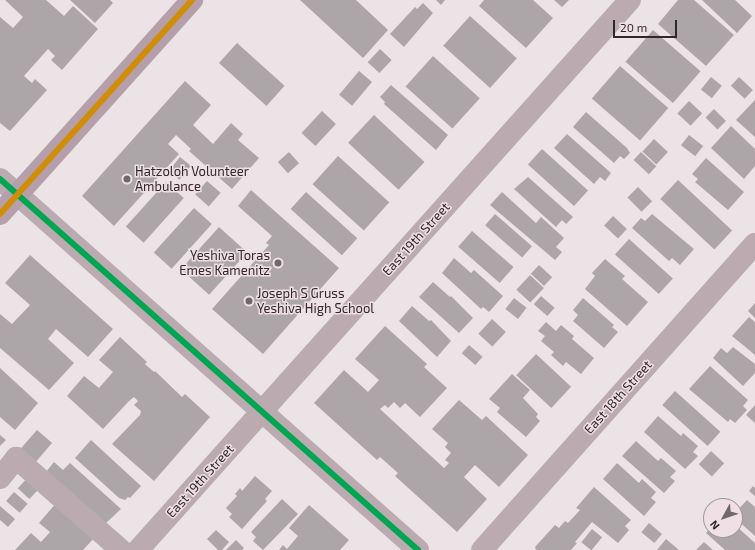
<!DOCTYPE html>
<html>
<head>
<meta charset="utf-8">
<style>
  body { margin:0 }
  #map { position:relative; width:755px; height:550px; overflow:hidden; background:#ece3e6; font-family:"Exo 2",sans-serif }
  div>[style] { position:absolute }
  .building>* { inset:0; background:#ada6a8; transform-origin:0 0 }
  .minor>* { height:22px; margin:-11px; padding:0 11px; transform-origin:11px; border-radius:11px; background:#bcaab1 }
  .major>* { height:22px; margin:-11px; padding:0 11px; transform-origin:11px; border-radius:11px; background:#b59faa }
  .bus-1>* { height:6px; margin:-3px; padding:0 3px; transform-origin:3px; border-radius:3px; background:#00a651 }
  .bus-2>* { height:6px; margin:-3px; padding:0 3px; transform-origin:3px; border-radius:3px; background:#cf8d08 }
  .dots>* { width:11px; height:11px; translate:-50% -50%; box-sizing:border-box; border:2px solid #f0dfe5; border-radius:50% }
  span { translate:-50% -50%; white-space:nowrap; text-align:center; line-height:1.15; -webkit-text-stroke:3px #f0dfe5; paint-order:stroke }
  .poi-label { font-size:13px; color:#2e282a }
  .left { translate:0 -50%; text-align:left }
  .right { translate:-100% -50%; text-align:right }
  .street-label { font-size:13px; color:#2e282a }
  .north { position:absolute; left:703px; top:498px; width:40px; height:40px; box-sizing:border-box; background:#f0dfe5; border:1px solid #a2969a; border-radius:50%; rotate:230deg; font-size:11px; font-weight:700; line-height:16px; text-align:center; color:#2e282a }
  .north::after { content:''; display:block; margin:auto; width:14px; height:18px; background:#70696c; clip-path:polygon(50% 0,100% 100%,50% 72%,0 100%) }
  .scale { position:absolute; left:613px; top:20px; width:64px; height:18px; box-sizing:border-box; border:2px solid #2e282a; border-top:0; padding-left:5px; font-size:12px; line-height:14px; white-space:nowrap; color:#2e282a; -webkit-text-stroke:3px #f0dfe5; paint-order:stroke }
</style>
</head>
<body>
<div id="map">
  <div class="building">
    <i style="clip-path:polygon(5px 0,46px 0,64px 16px,73px 6px,98px 29px,62px 70px,51px 60px,55px 56px,48px 49px,24px 76px,32px 83px,35px 79px,47px 90px,10px 131px,0 123px,0 17px,13px 28px,23px 17px)"></i>
    <i style="clip-path:polygon(70px 0,110px 0,113px 3px,95px 23px)"></i>
    <i style="clip-path:polygon(300px 0,356px 0,388px 30px,363px 58px)"></i>
    <i style="clip-path:polygon(436px 0,445px 0,441px 5px)"></i>
    <i style="clip-path:polygon(484px 0,533px 0,553px 18px,526px 48px,479px 6px)"></i>
    <i style="clip-path:polygon(554px 0,569px 0,562px 7px)"></i>
    <i style="clip-path:polygon(678px 0,694px 0,734px 35px,706px 66px,658px 24px)"></i>
    <i style="clip-path:polygon(702px 0,735px 0,752px 16px,737px 33px)"></i>
    <i style="clip-path:polygon(423px 3px,433px 13px,404px 47px,390px 34px,415px 7px,417px 9px)"></i>
    <i style="left:470px;top:16px;width:63px;height:40px;rotate:42deg"></i>
    <i style="left:653px;top:30px;width:63px;height:42px;rotate:41deg"></i>
    <i style="left:237px;top:43px;width:64px;height:27px;rotate:42deg"></i>
    <i style="left:380px;top:49px;width:16px;height:18px;rotate:43deg"></i>
    <i style="left:433px;top:56px;width:63px;height:41px;rotate:42deg"></i>
    <i style="left:620px;top:66px;width:64px;height:43px;rotate:41deg"></i>
    <i style="left:359px;top:71px;width:17px;height:31px;rotate:40deg"></i>
    <i style="left:711px;top:77px;width:14px;height:16px;rotate:39deg"></i>
    <i style="left:739px;top:77px;width:19px;height:12px;rotate:43deg"></i>
    <i style="clip-path:polygon(185px 81px,211px 105px,193px 125px,213px 144px,231px 123px,243px 134px,238px 140px,259px 158px,232px 189px,189px 151px,191px 149px,176px 135px,168px 144px,179px 154px,114px 226px,82px 196px)"></i>
    <i style="clip-path:polygon(391px 85px,448px 135px,436px 150px,384px 104px,385px 102px,380px 97px)"></i>
    <i style="clip-path:polygon(755px 100px,755px 137px,736px 120px)"></i>
    <i style="left:689px;top:101px;width:18px;height:17px;rotate:43deg"></i>
    <i style="left:714px;top:109px;width:17px;height:12px;rotate:45deg"></i>
    <i style="left:322px;top:111px;width:19px;height:30px;rotate:43deg"></i>
    <i style="clip-path:polygon(586px 112px,627px 148px,630px 153px,624px 159px,620px 156px,614px 163px,573px 127px)"></i>
    <i style="left:374px;top:115px;width:69px;height:38px;rotate:43deg"></i>
    <i style="clip-path:polygon(731px 126px,755px 149px,755px 166px,744px 179px,711px 148px)"></i>
    <i style="clip-path:polygon(567px 134px,611px 173px,605px 181px,600px 177px,594px 184px,554px 148px)"></i>
    <i style="left:689px;top:135px;width:18px;height:13px;rotate:38deg"></i>
    <i style="left:654px;top:139px;width:19px;height:17px;rotate:43deg"></i>
    <i style="left:542px;top:149px;width:62px;height:21px;rotate:42deg"></i>
    <i style="left:289px;top:152px;width:15px;height:15px;rotate:48deg"></i>
    <i style="left:641px;top:152px;width:21px;height:11px;rotate:43deg"></i>
    <i style="left:338px;top:156px;width:69px;height:38px;rotate:42deg"></i>
    <i style="left:180px;top:157px;width:14px;height:18px;rotate:39deg"></i>
    <i style="clip-path:polygon(706px 158px,744px 192px,728px 210px,695px 182px,698px 179px,692px 174px)"></i>
    <i style="clip-path:polygon(528px 177px,573px 217px,566px 224px,562px 220px,556px 227px,514px 189px)"></i>
    <i style="left:678px;top:180px;width:74px;height:26px;rotate:43deg"></i>
    <i style="left:207px;top:181px;width:18px;height:18px;rotate:41deg"></i>
    <i style="left:166px;top:182px;width:24px;height:60px;rotate:42deg"></i>
    <i style="left:638px;top:187px;width:20px;height:15px;rotate:45deg"></i>
    <i style="clip-path:polygon(251px 190px,339px 268px,263px 354px,212px 309px,269px 245px,266px 243px,272px 236px,238px 206px)"></i>
    <i style="left:306px;top:192px;width:69px;height:23px;rotate:42deg"></i>
    <i style="clip-path:polygon(502px 192px,536px 223px,541px 217px,564px 238px,556px 247px,562px 252px,555px 260px,490px 205px)"></i>
    <i style="left:194px;top:208px;width:24px;height:60px;rotate:42deg"></i>
    <i style="left:495px;top:214px;width:49px;height:15px;rotate:41deg"></i>
    <i style="clip-path:polygon(652px 214px,694px 249px,680px 265px,672px 258px,669px 261px,632px 228px,641px 218px,645px 221px)"></i>
    <i style="left:613px;top:216px;width:19px;height:13px;rotate:43deg"></i>
    <i style="left:219px;top:227px;width:38px;height:57px;rotate:42deg"></i>
    <i style="left:472px;top:231px;width:55px;height:21px;rotate:41deg"></i>
    <i style="left:629px;top:239px;width:59px;height:21px;rotate:42deg"></i>
    <i style="clip-path:polygon(30px 255px,113px 329px,88px 357px,56px 329px,48px 339px,74px 363px,49px 390px,0 348px,0 314px,12px 324px,30px 305px,5px 283px)"></i>
    <i style="clip-path:polygon(454px 258px,471px 273px,474px 270px,503px 296px,489px 312px,483px 307px,481px 309px,442px 273px)"></i>
    <i style="clip-path:polygon(605px 259px,625px 276px,622px 279px,648px 302px,627px 326px,585px 289px,595px 276px,592px 273px)"></i>
    <i style="left:539px;top:265px;width:18px;height:12px;rotate:43deg"></i>
    <i style="left:530px;top:275px;width:19px;height:20px;rotate:43deg"></i>
    <i style="clip-path:polygon(433px 282px,450px 297px,451px 296px,473px 318px,459px 333px,419px 297px)"></i>
    <i style="left:541px;top:296px;width:18px;height:11px;rotate:41deg"></i>
    <i style="left:514px;top:298px;width:16px;height:14px;rotate:38deg"></i>
    <i style="clip-path:polygon(583px 298px,614px 325px,612px 327px,618px 332px,604px 348px,573px 321px,578px 315px,573px 310px)"></i>
    <i style="clip-path:polygon(755px 303px,755px 318px,748px 311px)"></i>
    <i style="clip-path:polygon(412px 306px,429px 321px,431px 320px,451px 341px,437px 357px,399px 321px)"></i>
    <i style="clip-path:polygon(749px 317px,755px 322px,755px 355px,732px 336px)"></i>
    <i style="left:492px;top:319px;width:19px;height:20px;rotate:43deg"></i>
    <i style="clip-path:polygon(546px 322px,556px 331px,561px 325px,574px 336px,572px 339px,594px 358px,581px 374px,566px 362px,563px 366px,551px 355px,554px 352px,541px 341px,545px 336px,538px 331px)"></i>
    <i style="clip-path:polygon(385px 326px,427px 364px,424px 367px,447px 388px,420px 417px,405px 403px,400px 408px,394px 402px,388px 408px,385px 405px,380px 409px,444px 468px,449px 463px,445px 460px,451px 453px,445px 447px,448px 443px,432px 429px,459px 400px,482px 420px,486px 416px,528px 455px,499px 487px,475px 465px,464px 477px,487px 499px,457px 532px,395px 476px,398px 473px,380px 457px,377px 460px,314px 403px,344px 370px,368px 392px,379px 380px,355px 359px)"></i>
    <i style="clip-path:polygon(120px 337px,147px 362px,145px 364px,154px 372px,155px 371px,182px 397px,185px 394px,210px 417px,154px 481px,112px 444px,140px 415px,141px 411px,134px 405px,138px 401px,134px 397px,129px 401px,103px 429px,67px 396px,84px 376px,99px 388px,113px 372px,99px 360px)"></i>
    <i style="left:469px;top:345px;width:18px;height:11px;rotate:41deg"></i>
    <i style="clip-path:polygon(733px 347px,755px 364px,755px 373px,743px 386px,713px 358px,721px 348px,727px 353px)"></i>
    <i style="left:536px;top:354px;width:48px;height:29px;rotate:43deg"></i>
    <i style="clip-path:polygon(710px 366px,748px 400px,743px 406px,747px 410px,735px 423px,730px 419px,728px 422px,689px 389px)"></i>
    <i style="clip-path:polygon(0 368px,38px 403px,15px 430px,0 417px)"></i>
    <i style="clip-path:polygon(512px 374px,530px 390px,523px 398px,538px 414px,536px 417px,540px 421px,526px 437px,497px 412px,500px 408px,489px 399px)"></i>
    <i style="left:675px;top:391px;width:61px;height:19px;rotate:42deg"></i>
    <i style="clip-path:polygon(755px 405px,755px 423px,746px 415px)"></i>
    <i style="clip-path:polygon(658px 416px,681px 436px,683px 433px,698px 446px,693px 452px,698px 456px,685px 469px,644px 432px)"></i>
    <i style="left:37px;top:430px;width:20px;height:26px;rotate:41deg"></i>
    <i style="clip-path:polygon(0 435px,6px 440px,0 446px)"></i>
    <i style="clip-path:polygon(91px 440px,141px 486px,130px 498px,128px 497px,125px 500px,119px 498px,75px 458px)"></i>
    <i style="clip-path:polygon(636px 441px,658px 461px,661px 458px,676px 471px,670px 477px,675px 481px,664px 493px,622px 456px)"></i>
    <i style="left:711px;top:451px;width:18px;height:18px;rotate:43deg"></i>
    <i style="clip-path:polygon(54px 462px,63px 470px,70px 463px,121px 509px,105px 524px,46px 472px)"></i>
    <i style="clip-path:polygon(617px 463px,639px 483px,642px 479px,656px 492px,651px 498px,656px 502px,644px 516px,603px 479px)"></i>
    <i style="left:30px;top:475px;width:16px;height:18px;rotate:43deg"></i>
    <i style="clip-path:polygon(255px 476px,272px 491px,265px 499px,267px 501px,242px 529px,229px 517px,232px 514px,226px 508px,237px 496px,235px 494px,240px 488px,242px 491px)"></i>
    <i style="clip-path:polygon(753px 486px,755px 488px,755px 496px,749px 491px)"></i>
    <i style="clip-path:polygon(594px 487px,631px 520px,625px 526px,629px 530px,618px 543px,592px 522px,575px 542px,577px 543px,571px 550px,536px 550px,535px 547px,555px 525px,559px 528px,565px 521px,568px 523px,580px 510px,576px 508px)"></i>
    <i style="left:14px;top:492px;width:18px;height:12px;rotate:41deg"></i>
    <i style="clip-path:polygon(282px 499px,298px 514px,263px 550px,253px 541px,256px 537px,251px 532px)"></i>
    <i style="clip-path:polygon(747px 500px,755px 507px,755px 536px,735px 518px,735px 513px)"></i>
    <i style="clip-path:polygon(57px 502px,96px 536px,83px 550px,15px 550px,31px 533px,41px 542px,50px 532px,39px 523px)"></i>
    <i style="clip-path:polygon(309px 505px,349px 540px,340px 550px,279px 550px,283px 545px,287px 549px,298px 536px,289px 528px)"></i>
    <i style="clip-path:polygon(0 506px,15px 519px,8px 527px,0 520px)"></i>
    <i style="left:649px;top:523px;width:17px;height:12px;rotate:40deg"></i>
    <i style="clip-path:polygon(735px 525px,755px 543px,755px 550px,725px 550px,706px 533px,711px 527px,711px 530px,735px 530px)"></i>
    <i style="left:592px;top:529px;width:13px;height:17px;rotate:39deg"></i>
    <i style="clip-path:polygon(216px 530px,229px 542px,222px 550px,218px 550px,207px 539px)"></i>
    <i style="clip-path:polygon(666px 539px,679px 550px,657px 550px)"></i>
    <i style="clip-path:polygon(236px 540px,244px 548px,242px 550px,226px 550px)"></i>
    <i style="clip-path:polygon(704px 542px,713px 550px,696px 550px)"></i>
  </div>
  <div class="minor">
    <i style="left:0;top:179px;width:559px;rotate:41.59deg"></i>
    <i style="left:0;top:478px;width:26px;rotate:-51deg"></i>
    <i style="left:16px;top:458px;width:140px;rotate:41.2deg"></i>
    <i style="left:138px;top:550px;width:738px;rotate:-48.19deg"></i>
    <i style="left:482px;top:550px;width:410px;rotate:-48.3deg"></i>
  </div>
  <div class="major">
    <i style="left:0;top:214px;width:288px;rotate:-48.1deg"></i>
  </div>
  <div class="bus-1">
    <i style="left:0;top:179px;width:559px;rotate:41.59deg"></i>
  </div>
  <div class="bus-2">
    <i style="left:0;top:214px;width:288px;rotate:-48.1deg"></i>
  </div>
  <div class="dots">
    <i style="left:127px;top:179px;background:#70696c"></i>
    <i style="left:278px;top:263px;background:#70696c"></i>
    <i style="left:249px;top:301px;background:#70696c"></i>
  </div>
  <div class="poi-label">
    <span class="left" style="left:135px;top:179px">Hatzoloh Volunteer<br>Ambulance</span>
    <span class="right" style="left:270px;top:263px">Yeshiva Toras<br>Emes Kamenitz</span>
    <span class="left" style="left:257px;top:301px">Joseph S Gruss<br>Yeshiva High School</span>
  </div>
  <div class="street-label">
    <span style="left:416px;top:239px;rotate:-48deg">East 19th Street</span>
    <span style="left:618px;top:397px;rotate:-48deg">East 18th Street</span>
    <span style="left:200px;top:481px;rotate:-48deg">East 19th Street</span>
  </div>
  <div class="north">N</div>
  <div class="scale">20 m</div>
</div>
</body>
</html>
